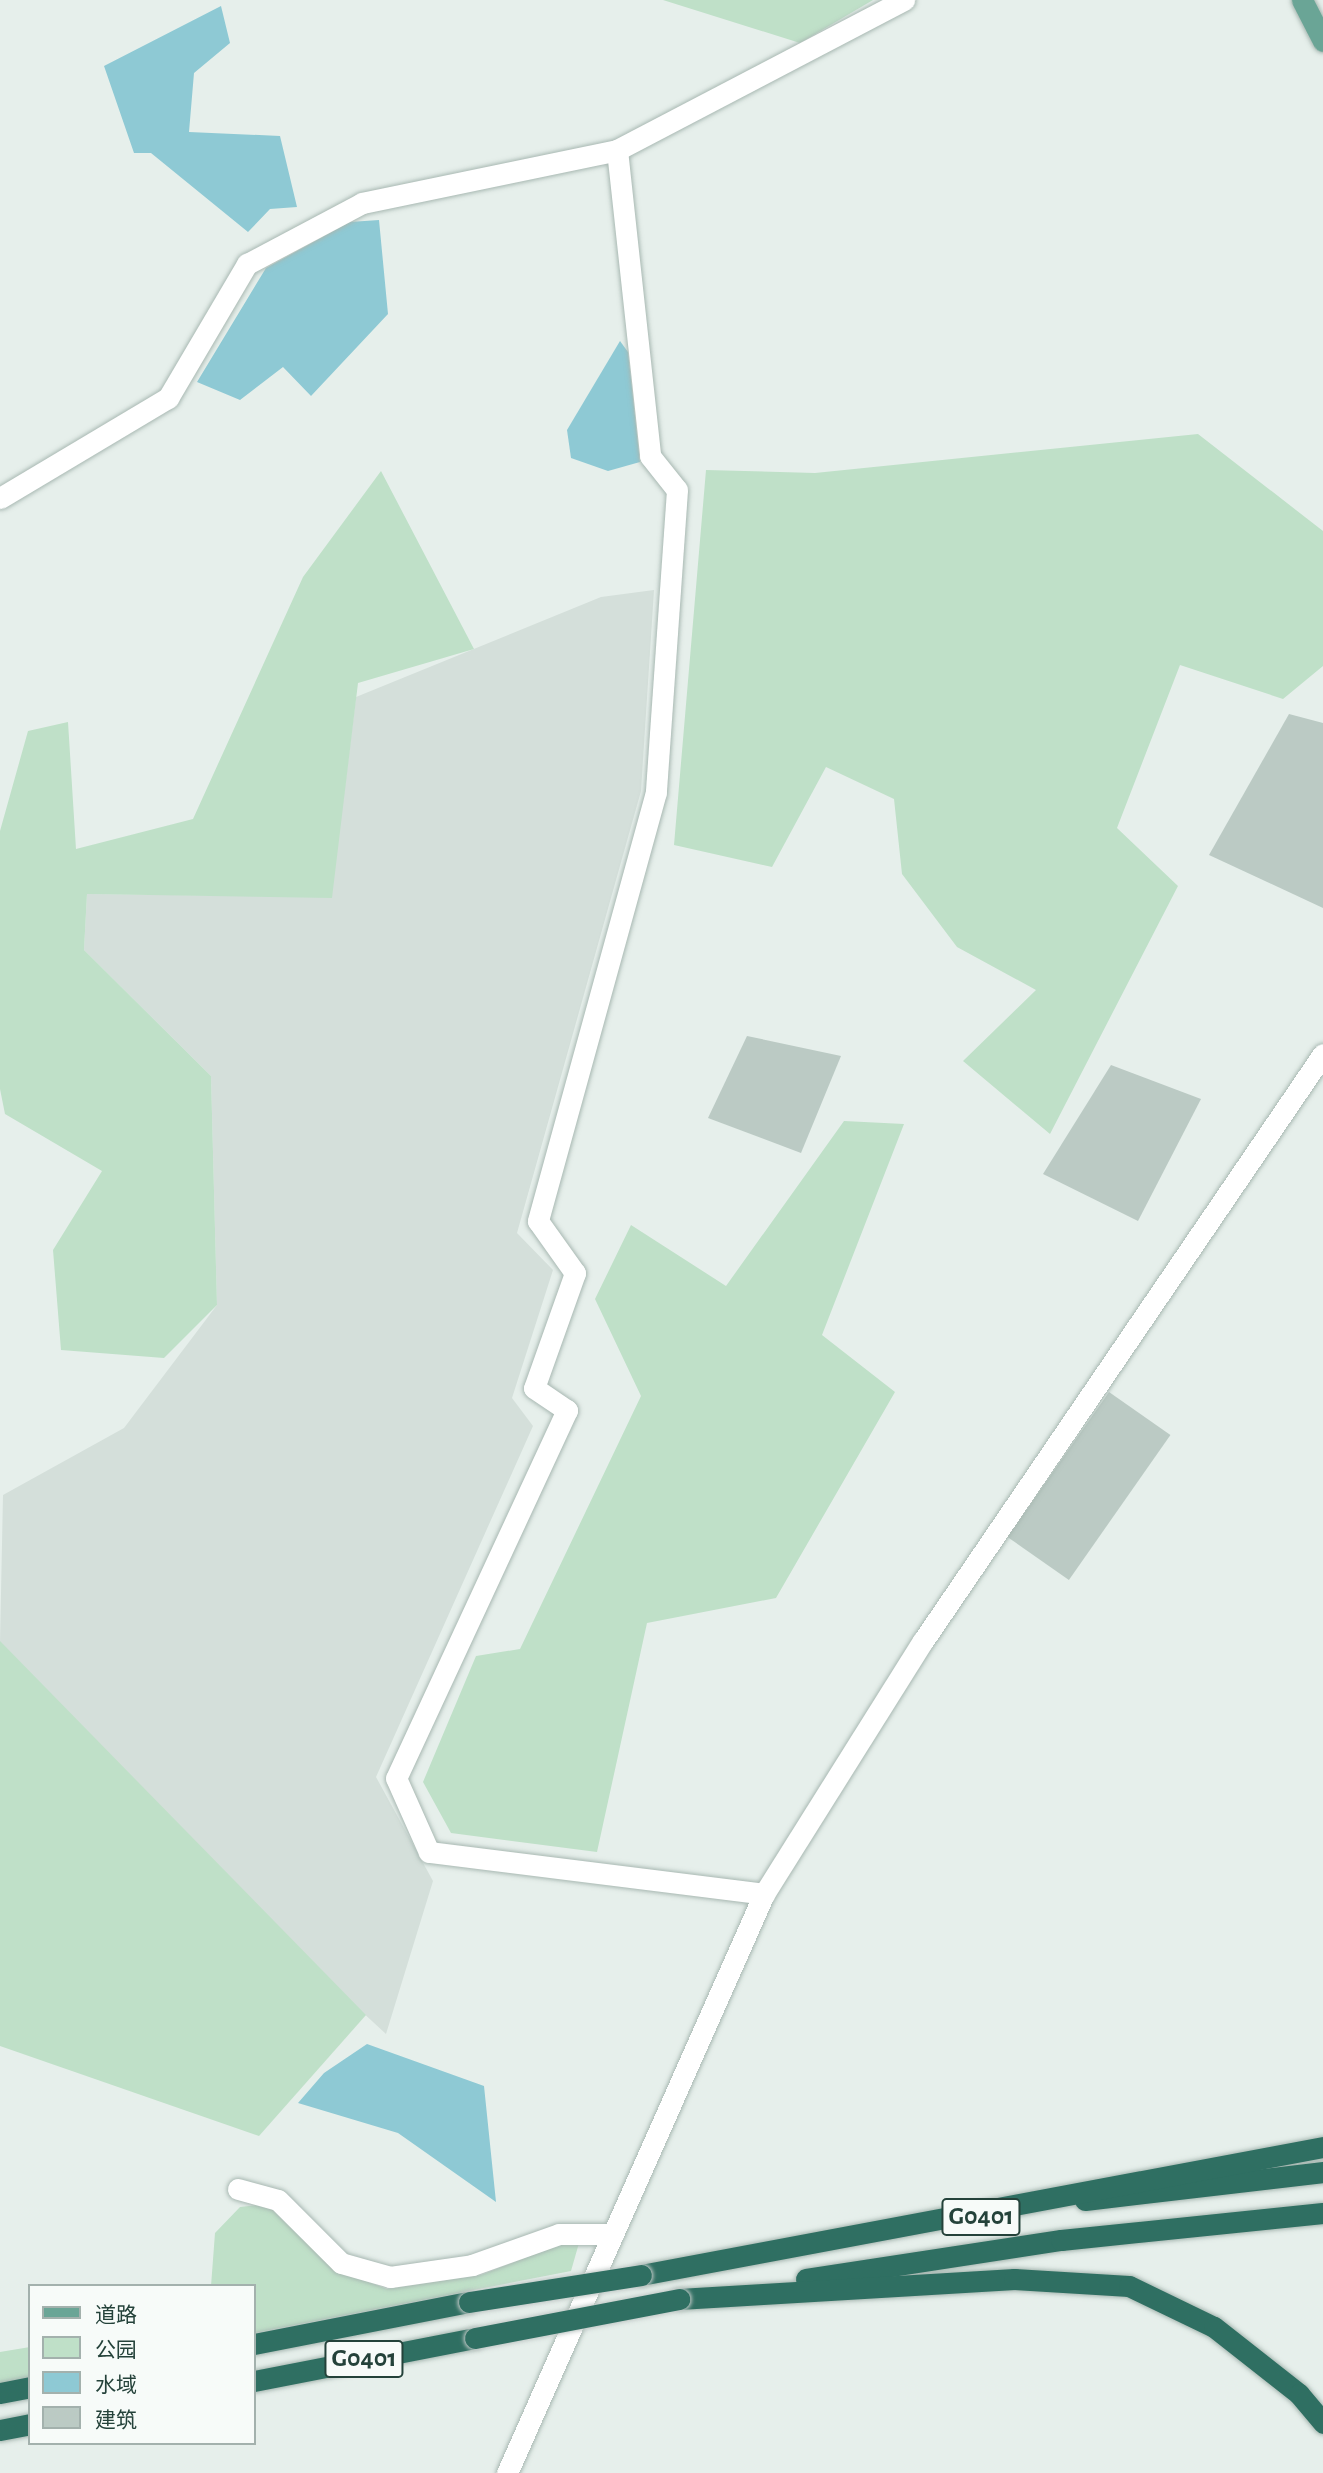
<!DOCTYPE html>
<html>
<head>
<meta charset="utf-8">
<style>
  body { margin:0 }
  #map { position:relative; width:1323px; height:2473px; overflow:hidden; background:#e6efeb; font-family:"Alegreya Sans","Noto Sans SC",sans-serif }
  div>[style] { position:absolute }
  .built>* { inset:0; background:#d4dfda }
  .green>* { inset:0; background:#bfe0c8 }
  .water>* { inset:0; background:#8ec9d4 }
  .building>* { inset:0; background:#bbcac4; transform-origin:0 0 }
  .roads { filter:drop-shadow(0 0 2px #a8b8b2) drop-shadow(0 0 2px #a8b8b2) }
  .minor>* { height:21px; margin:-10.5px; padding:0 10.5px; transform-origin:10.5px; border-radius:10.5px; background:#fff }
  .secondary>* { height:21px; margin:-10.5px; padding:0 10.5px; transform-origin:10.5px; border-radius:10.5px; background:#fff }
  .primary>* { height:21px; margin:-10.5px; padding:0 10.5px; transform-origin:10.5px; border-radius:10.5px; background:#6aa596 }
  .motorway>* { height:21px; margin:-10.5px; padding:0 10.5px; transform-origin:10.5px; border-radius:10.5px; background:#2f6f62 }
  .bridges { filter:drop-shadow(0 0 2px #c2cac8) drop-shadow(0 0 2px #c2cac8) }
  .motorway-bridge>* { height:21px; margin:-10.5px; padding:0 10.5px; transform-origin:10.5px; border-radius:10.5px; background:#2f6f62 }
  span { translate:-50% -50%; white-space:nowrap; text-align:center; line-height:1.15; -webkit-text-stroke:6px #f7fbf9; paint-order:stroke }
  .shield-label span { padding:2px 5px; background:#f7fbf9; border:2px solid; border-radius:5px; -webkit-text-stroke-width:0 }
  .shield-label { font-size:26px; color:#24423a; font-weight:700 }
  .legend { position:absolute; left:28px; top:2284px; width:228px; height:161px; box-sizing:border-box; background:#f7fbf9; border:2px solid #a3b1ad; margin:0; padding:9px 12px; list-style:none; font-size:21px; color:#24423a }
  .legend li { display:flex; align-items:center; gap:14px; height:35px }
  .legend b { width:35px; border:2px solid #a3b1ad }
</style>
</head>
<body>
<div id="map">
  <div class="built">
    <i style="clip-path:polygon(654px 590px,641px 791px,517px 1233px,553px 1270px,512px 1398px,533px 1426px,376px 1777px,433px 1881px,386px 2034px,293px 1948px,0 1642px,3px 1495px,124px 1428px,217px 1305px,211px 1076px,84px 950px,87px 894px,331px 897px,356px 697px,601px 597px)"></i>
  </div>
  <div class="green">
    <i style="clip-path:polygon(663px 0,873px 0,800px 43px)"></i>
    <i style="clip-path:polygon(1198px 434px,1323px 531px,1323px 666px,1283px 699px,1180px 665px,1117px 828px,1178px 886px,1050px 1134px,963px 1061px,1036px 990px,957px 947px,902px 874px,894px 799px,826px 767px,772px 867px,674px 845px,706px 470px,815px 473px)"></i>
    <i style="clip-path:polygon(381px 471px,474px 649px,358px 683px,332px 898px,87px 894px,84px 950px,211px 1076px,217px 1305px,164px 1358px,61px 1350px,53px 1250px,102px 1171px,5px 1114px,0 1089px,0 831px,28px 731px,68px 722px,76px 849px,193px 819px,303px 577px)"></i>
    <i style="clip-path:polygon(844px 1121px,904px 1124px,822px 1335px,895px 1392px,776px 1598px,647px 1623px,597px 1852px,451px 1833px,423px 1782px,476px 1656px,520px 1649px,641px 1396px,595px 1299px,631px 1225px,726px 1286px)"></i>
    <i style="clip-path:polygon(0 1641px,366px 2015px,259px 2136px,0 2046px)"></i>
    <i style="clip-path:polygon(266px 2204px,336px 2270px,387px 2289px,481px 2275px,581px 2236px,571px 2271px,254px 2333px,254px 2286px,211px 2286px,215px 2233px,240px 2207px)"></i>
    <i style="clip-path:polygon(30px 2347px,30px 2377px,0 2383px,0 2352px)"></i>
  </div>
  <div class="water">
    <i style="clip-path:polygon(221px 6px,230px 43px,194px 73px,189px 132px,280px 136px,297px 207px,270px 209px,248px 232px,151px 153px,134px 153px,104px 66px)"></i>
    <i style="clip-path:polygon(379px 220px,388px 314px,311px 396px,283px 367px,240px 400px,197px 382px,266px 268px,350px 222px)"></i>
    <i style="clip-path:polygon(620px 341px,628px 352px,640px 462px,608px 471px,571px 458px,567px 430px)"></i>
    <i style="clip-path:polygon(367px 2044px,484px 2086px,496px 2202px,398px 2133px,298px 2103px,324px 2073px)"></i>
  </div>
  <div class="building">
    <i style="clip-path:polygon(1289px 714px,1323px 723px,1323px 908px,1209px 855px)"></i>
    <i style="clip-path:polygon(747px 1036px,841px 1056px,801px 1153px,708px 1118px)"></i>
    <i style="clip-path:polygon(1111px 1065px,1201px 1099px,1138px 1221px,1043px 1174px)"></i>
    <i style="left:1109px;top:1392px;width:75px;height:177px;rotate:35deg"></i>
  </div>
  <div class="roads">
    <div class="minor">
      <i style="left:617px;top:150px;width:308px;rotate:83.8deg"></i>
      <i style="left:650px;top:456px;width:43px;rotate:51.5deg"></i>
      <i style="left:677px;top:490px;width:303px;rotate:94deg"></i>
      <i style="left:656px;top:792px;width:445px;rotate:105.4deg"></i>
      <i style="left:538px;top:1221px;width:64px;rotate:54.6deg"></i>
      <i style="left:575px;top:1273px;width:122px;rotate:109.6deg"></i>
      <i style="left:534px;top:1388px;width:40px;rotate:34deg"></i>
      <i style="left:567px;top:1410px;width:406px;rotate:114.9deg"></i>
      <i style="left:396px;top:1778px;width:81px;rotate:66deg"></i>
      <i style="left:429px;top:1852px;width:338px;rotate:7.1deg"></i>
      <i style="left:0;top:498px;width:196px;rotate:-30.8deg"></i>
      <i style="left:168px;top:398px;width:156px;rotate:-59.5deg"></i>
      <i style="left:247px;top:264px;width:130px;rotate:-27.9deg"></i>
      <i style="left:362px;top:203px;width:260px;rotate:-11.7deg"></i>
      <i style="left:617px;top:150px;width:324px;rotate:-27.6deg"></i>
      <i style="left:238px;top:2189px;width:41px;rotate:15.4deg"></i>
      <i style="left:278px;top:2200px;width:89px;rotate:45deg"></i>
      <i style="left:341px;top:2263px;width:51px;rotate:15.9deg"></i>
      <i style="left:390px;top:2277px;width:83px;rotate:-8.3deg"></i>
      <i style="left:472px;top:2265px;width:92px;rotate:-19.6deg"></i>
      <i style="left:559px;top:2234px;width:54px"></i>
    </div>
    <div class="secondary">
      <i style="left:507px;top:2473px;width:633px;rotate:-66.07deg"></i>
      <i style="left:764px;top:1894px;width:299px;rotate:-57.9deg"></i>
      <i style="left:923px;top:1641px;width:710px;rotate:-55.73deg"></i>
    </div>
    <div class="primary">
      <i style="left:1302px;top:0;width:46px;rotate:62.9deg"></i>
    </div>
    <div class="motorway">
      <i style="left:1085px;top:2200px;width:240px;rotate:-6.7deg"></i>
      <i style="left:641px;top:2275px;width:694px;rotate:-10.63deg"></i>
      <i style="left:806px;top:2279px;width:258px;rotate:-8.7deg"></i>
      <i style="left:1061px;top:2240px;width:263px;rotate:-5.9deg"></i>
      <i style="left:679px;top:2299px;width:336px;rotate:-3.4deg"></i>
      <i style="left:1014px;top:2279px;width:115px;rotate:3.5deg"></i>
      <i style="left:1129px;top:2286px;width:94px;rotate:25.8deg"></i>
      <i style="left:1214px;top:2327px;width:108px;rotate:38.2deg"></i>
      <i style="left:1299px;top:2394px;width:38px;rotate:50deg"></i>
      <i style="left:254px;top:2344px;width:219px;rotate:-11.1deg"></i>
      <i style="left:254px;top:2381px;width:225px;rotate:-11deg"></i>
      <i style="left:0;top:2393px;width:31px;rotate:-11deg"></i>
      <i style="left:0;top:2430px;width:31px;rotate:-11deg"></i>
    </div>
  </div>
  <div class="bridges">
    <div class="motorway-bridge">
      <i style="left:469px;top:2302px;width:174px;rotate:-8.9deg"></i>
      <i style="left:475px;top:2338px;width:208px;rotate:-10.8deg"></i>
    </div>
  </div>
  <div class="shield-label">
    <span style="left:981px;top:2217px">G0401</span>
    <span style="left:364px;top:2359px">G0401</span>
  </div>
  <ul class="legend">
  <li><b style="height:9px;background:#6aa596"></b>道路</li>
  <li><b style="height:19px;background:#bfe0c8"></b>公园</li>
  <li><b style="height:19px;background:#8ec9d4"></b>水域</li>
  <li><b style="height:19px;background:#bbcac4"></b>建筑</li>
  </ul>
</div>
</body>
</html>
